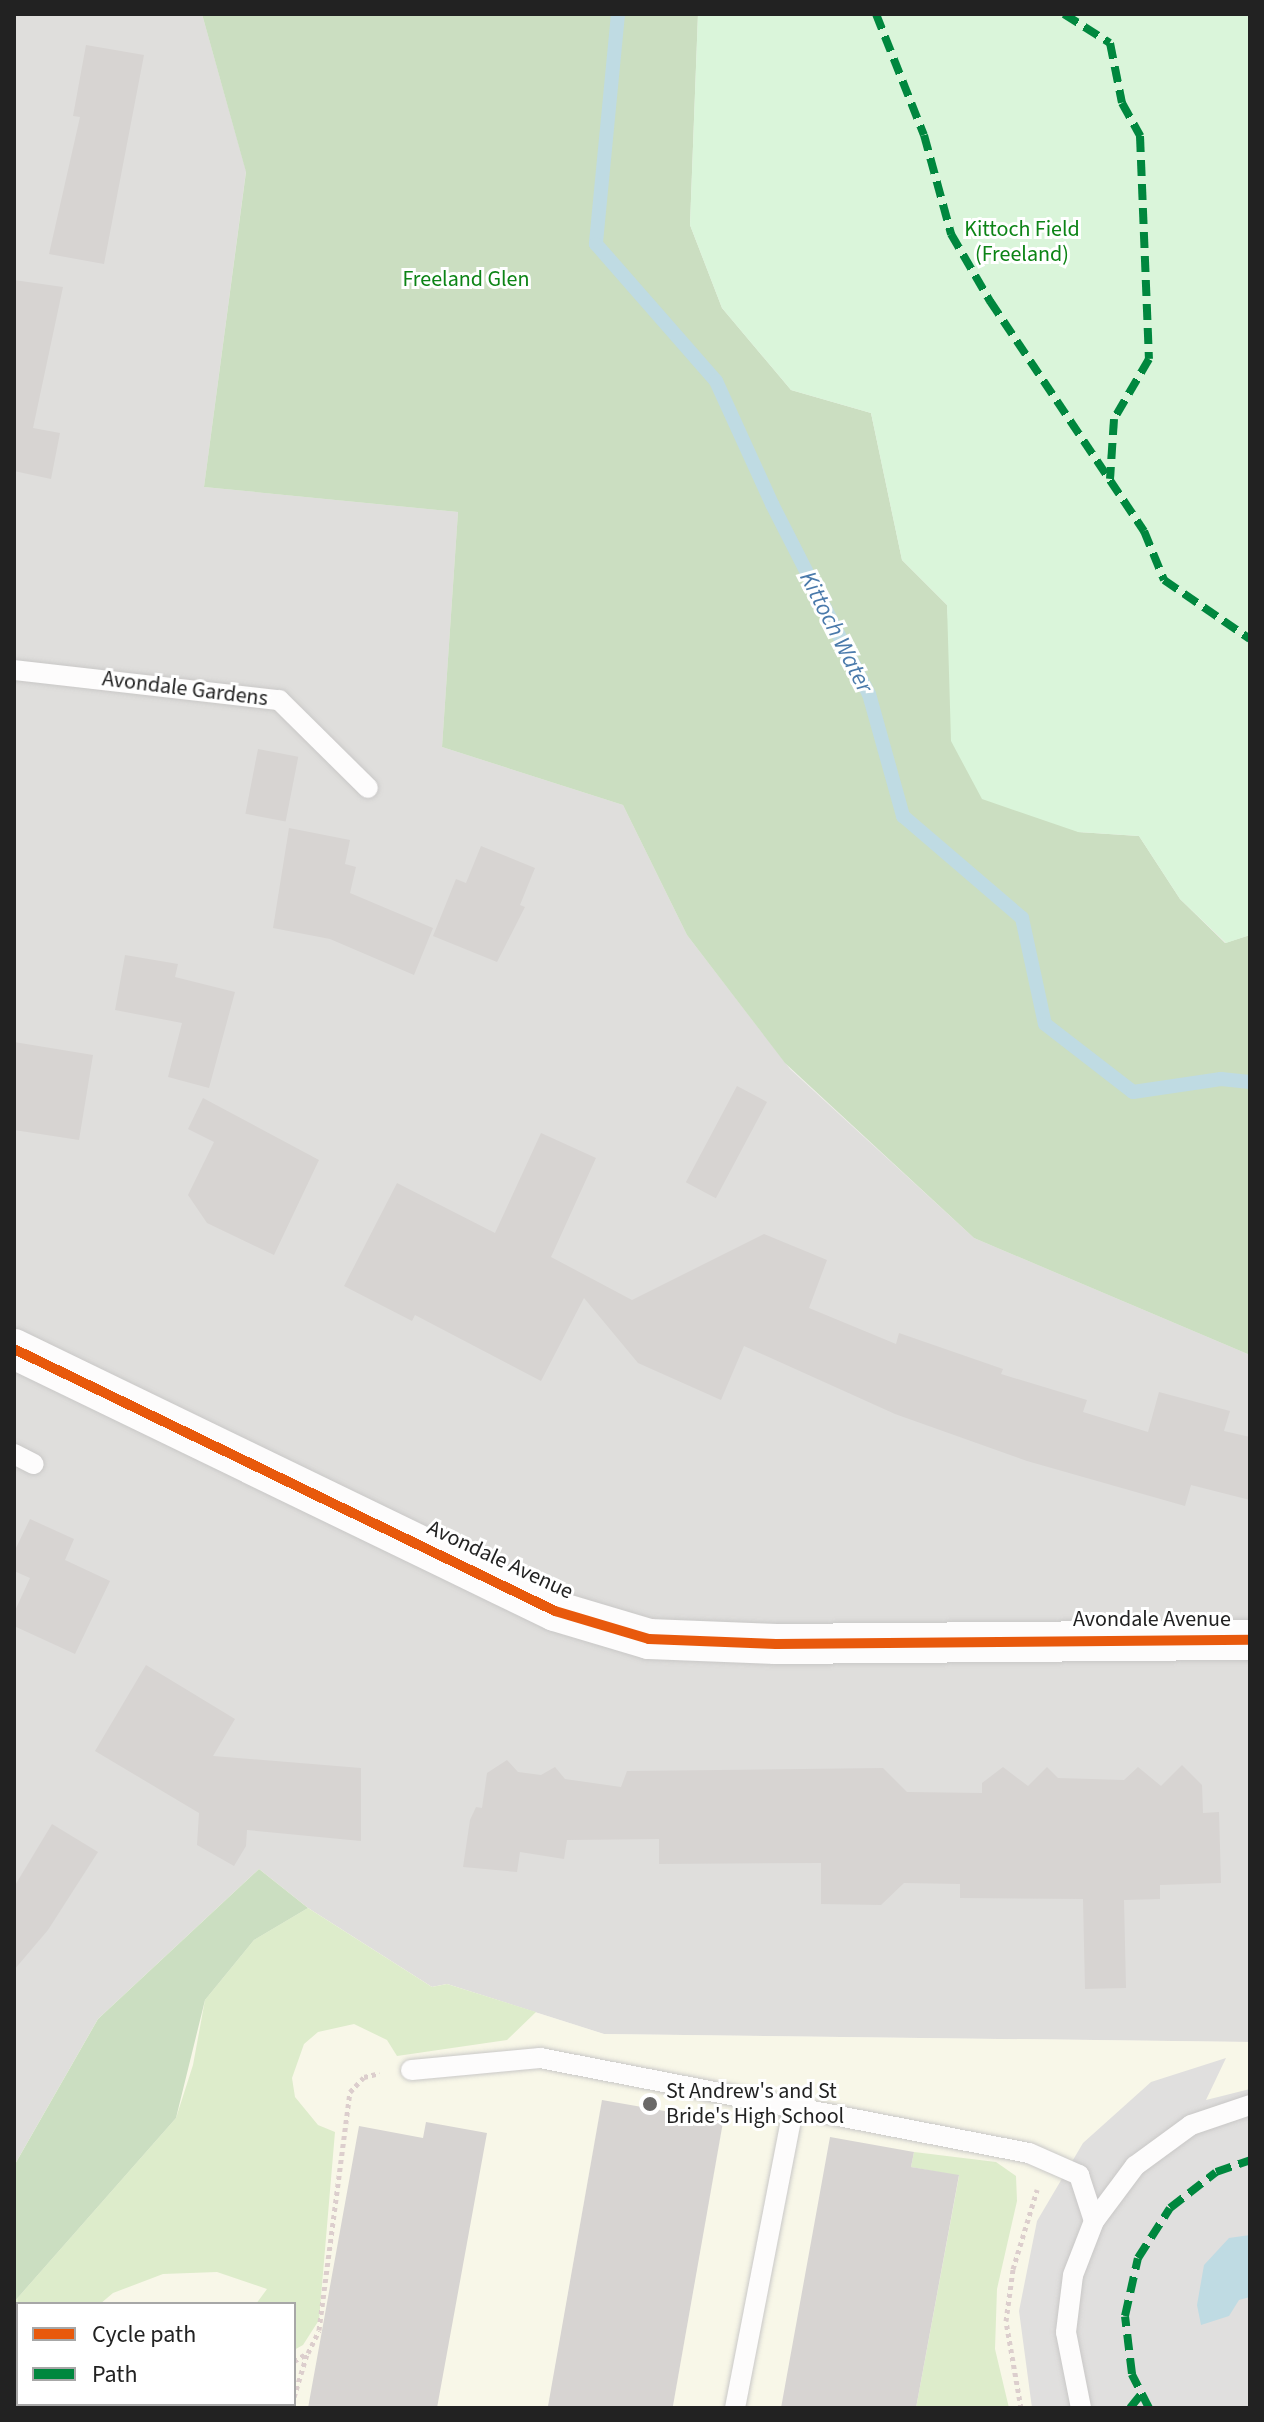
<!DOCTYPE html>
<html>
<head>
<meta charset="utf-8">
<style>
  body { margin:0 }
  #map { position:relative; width:1264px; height:2422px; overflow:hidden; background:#f0eeeb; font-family:"Source Sans 3",sans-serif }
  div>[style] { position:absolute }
  .residential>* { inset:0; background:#dfdedc }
  .education>* { inset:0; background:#f8f7e8 }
  .grass>* { inset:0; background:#ddeccb }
  .forest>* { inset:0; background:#cbdec1 }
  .park>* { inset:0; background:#daf5da }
  .parking>* { inset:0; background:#e0dfde }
  .water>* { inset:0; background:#bfdbe3 }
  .stream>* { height:14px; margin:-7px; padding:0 7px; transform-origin:7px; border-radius:7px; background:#bfdbe3 }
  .building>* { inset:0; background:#d7d4d2; transform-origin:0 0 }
  .path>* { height:5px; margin-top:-2.5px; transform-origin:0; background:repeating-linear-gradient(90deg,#dccecd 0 4px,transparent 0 8px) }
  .roads { filter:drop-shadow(0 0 2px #c9c8c7) drop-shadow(0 0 2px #c9c8c7) }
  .lane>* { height:20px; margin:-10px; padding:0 10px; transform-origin:10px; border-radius:10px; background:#fdfcfc }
  .street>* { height:40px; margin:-20px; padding:0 20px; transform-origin:20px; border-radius:20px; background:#fdfcfc }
  .quiet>* { height:8px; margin-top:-4px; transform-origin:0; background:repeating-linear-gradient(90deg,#00873e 0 16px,transparent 0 24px) }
  .cycleway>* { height:10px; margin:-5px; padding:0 5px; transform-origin:5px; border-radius:5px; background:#e8590c }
  .dots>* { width:22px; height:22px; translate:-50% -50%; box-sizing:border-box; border:4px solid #fff; border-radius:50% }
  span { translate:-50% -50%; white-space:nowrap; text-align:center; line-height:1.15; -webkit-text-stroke:6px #fff; paint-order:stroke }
  .park-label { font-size:22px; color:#0c8416 }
  .street-label { font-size:22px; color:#222 }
  .poi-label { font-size:22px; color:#222 }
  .left { translate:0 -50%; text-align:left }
  .water-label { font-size:24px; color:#4a7aab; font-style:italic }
  .frame { position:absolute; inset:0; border:16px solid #222; pointer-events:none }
  .legend { position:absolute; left:16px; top:2302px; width:280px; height:104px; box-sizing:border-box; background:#fff; border:2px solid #a7a7a7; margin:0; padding:10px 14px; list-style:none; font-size:24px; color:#222 }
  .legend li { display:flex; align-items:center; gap:16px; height:40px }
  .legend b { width:40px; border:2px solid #a7a7a7 }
</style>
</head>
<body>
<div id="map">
  <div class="residential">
    <i style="clip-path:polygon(14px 14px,202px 14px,246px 171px,204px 487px,458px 512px,442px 747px,623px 805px,687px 935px,790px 1069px,974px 1238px,1250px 1355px,1250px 2042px,604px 2034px,447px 1984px,432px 1987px,308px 1908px,259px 1869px,98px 2019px,14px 2166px)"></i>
  </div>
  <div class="education">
    <i style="clip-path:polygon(evenodd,259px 1869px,308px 1908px,432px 1987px,447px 1984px,604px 2034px,1250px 2042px,1250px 2408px,14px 2408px,14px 2166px,98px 2019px,259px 1869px,18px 2304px,294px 2304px,294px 2404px,18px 2404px,18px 2304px)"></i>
  </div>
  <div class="grass">
    <i style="clip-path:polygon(308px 1908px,432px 1987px,447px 1984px,536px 2012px,507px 2040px,397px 2056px,387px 2040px,354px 2024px,318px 2032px,304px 2044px,292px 2078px,295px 2097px,318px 2125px,335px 2132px,319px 2320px,303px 2345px,294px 2350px,294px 2304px,256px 2304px,267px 2289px,217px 2272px,163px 2274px,113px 2293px,100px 2304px,18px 2304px,18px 2404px,41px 2404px,14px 2408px,14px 2302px,176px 2118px,193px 2065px,205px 2000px,254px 1940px)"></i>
    <i style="clip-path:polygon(914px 2152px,996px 2162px,1016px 2176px,1017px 2201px,997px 2289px,995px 2349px,1009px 2408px,916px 2408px,959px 2176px,911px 2167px)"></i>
  </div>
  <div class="forest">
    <i style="clip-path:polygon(202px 14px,698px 14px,690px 225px,722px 308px,791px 390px,871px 413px,902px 560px,947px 605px,951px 663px,1078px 832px,1139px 836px,1180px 899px,1225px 943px,1250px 935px,1250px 1355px,974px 1238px,785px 1063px,687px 935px,623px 805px,442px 747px,458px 512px,204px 487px,246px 172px)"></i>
    <i style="clip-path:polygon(259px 1869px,308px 1908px,254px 1940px,205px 2000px,176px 2118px,14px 2302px,14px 2166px,98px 2019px)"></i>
  </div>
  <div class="park">
    <i style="clip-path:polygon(698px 14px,1250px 14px,1250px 935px,1226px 943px,1180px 899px,1139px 836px,1078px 832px,982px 799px,951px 741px,947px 605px,902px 560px,871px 413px,791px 390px,722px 308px,690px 225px)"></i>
  </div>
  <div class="parking">
    <i style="clip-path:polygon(1226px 2058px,1206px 2100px,1250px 2089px,1250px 2408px,1032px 2408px,1019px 2311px,1037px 2221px,1083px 2143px,1151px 2082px)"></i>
  </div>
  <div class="water">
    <i style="clip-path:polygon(1250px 2235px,1250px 2297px,1239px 2300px,1229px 2316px,1201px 2325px,1197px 2305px,1204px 2265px,1229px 2238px)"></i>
  </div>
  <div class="stream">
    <i style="left:618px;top:14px;width:231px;rotate:95.5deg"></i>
    <i style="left:596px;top:244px;width:182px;rotate:48.8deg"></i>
    <i style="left:716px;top:381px;width:135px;rotate:65.5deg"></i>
    <i style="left:772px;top:504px;width:213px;rotate:63deg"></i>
    <i style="left:869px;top:694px;width:127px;rotate:74.4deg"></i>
    <i style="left:903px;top:816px;width:157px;rotate:40.6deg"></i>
    <i style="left:1022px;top:918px;width:108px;rotate:77.8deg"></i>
    <i style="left:1045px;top:1024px;width:111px;rotate:37.7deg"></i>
    <i style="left:1133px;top:1092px;width:89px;rotate:-8.4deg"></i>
    <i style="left:1221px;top:1079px;width:29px;rotate:6deg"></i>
  </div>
  <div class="building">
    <i style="clip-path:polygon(86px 45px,144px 55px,104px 264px,49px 254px,80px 117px,73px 116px)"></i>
    <i style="clip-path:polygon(14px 280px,63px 287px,33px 428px,60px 433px,51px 479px,14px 471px)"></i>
    <i style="left:258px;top:749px;width:41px;height:66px;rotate:11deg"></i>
    <i style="clip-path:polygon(289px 828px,350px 840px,345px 864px,356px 867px,350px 893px,433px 928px,414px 975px,330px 939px,273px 928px)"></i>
    <i style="clip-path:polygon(481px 846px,535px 868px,520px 905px,525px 907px,497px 962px,433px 936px,456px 879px,466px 883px)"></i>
    <i style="clip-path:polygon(125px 955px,178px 964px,175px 977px,235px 992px,209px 1088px,168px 1077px,182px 1023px,115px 1010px)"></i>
    <i style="clip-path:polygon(14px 1042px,93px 1055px,79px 1140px,14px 1130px)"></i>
    <i style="left:737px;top:1086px;width:34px;height:109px;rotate:28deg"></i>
    <i style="clip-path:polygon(203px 1098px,319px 1160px,274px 1255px,207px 1223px,188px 1195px,214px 1142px,188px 1129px)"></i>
    <i style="clip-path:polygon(541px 1133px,596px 1158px,551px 1257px,632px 1300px,764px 1234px,827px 1260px,809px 1308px,896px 1344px,899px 1333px,1003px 1369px,1001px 1374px,1087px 1400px,1083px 1412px,1148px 1432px,1159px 1392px,1230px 1411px,1224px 1431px,1250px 1437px,1250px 1500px,1191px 1485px,1185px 1506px,1027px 1461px,895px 1414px,744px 1346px,721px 1400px,638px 1363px,584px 1298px,541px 1381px,415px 1315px,412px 1321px,344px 1286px,397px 1183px,495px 1233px)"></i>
    <i style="clip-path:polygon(30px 1519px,74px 1539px,65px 1560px,110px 1581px,75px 1654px,14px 1626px,14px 1613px,30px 1578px,14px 1571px,14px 1552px)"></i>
    <i style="clip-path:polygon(146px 1665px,235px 1719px,213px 1756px,361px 1768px,361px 1841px,247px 1830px,246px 1846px,234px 1866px,197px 1845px,199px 1813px,95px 1751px)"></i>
    <i style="clip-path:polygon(507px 1760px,518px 1772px,541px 1775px,555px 1767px,565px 1779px,621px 1787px,627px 1771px,883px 1768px,907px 1792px,982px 1793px,982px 1783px,1003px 1767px,1028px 1786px,1047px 1767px,1058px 1778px,1124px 1780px,1138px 1767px,1161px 1786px,1182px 1765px,1202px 1785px,1203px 1813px,1219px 1812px,1221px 1883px,1160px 1885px,1160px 1899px,1124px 1900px,1126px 1988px,1085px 1989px,1083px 1899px,960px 1898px,960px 1884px,904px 1883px,881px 1905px,821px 1904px,821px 1863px,659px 1864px,659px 1839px,567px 1840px,564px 1859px,520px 1852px,517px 1872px,463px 1867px,470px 1820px,476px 1807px,482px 1808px,487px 1773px)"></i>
    <i style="clip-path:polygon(52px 1824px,98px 1852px,48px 1930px,14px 1970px,14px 1887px)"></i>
    <i style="left:602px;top:2100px;width:123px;height:313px;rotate:10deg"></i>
    <i style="clip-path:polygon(426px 2122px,487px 2133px,437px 2408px,308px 2408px,359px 2126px,423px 2138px)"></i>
    <i style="clip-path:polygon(830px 2137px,914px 2152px,911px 2167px,959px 2175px,916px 2408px,781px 2408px)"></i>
  </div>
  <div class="path">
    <i style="left:294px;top:2361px;width:16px;rotate:-30deg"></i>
    <i style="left:308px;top:2353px;width:25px;rotate:-64deg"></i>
    <i style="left:319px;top:2330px;width:240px;rotate:-82.6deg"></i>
    <i style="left:350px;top:2092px;width:21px;rotate:-47deg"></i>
    <i style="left:364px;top:2077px;width:16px;rotate:-14deg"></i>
    <i style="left:294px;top:2397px;width:45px;rotate:-73.2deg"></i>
    <i style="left:121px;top:2408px;width:4px;rotate:-76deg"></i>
    <i style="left:291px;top:2408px;width:4px;rotate:-76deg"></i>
    <i style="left:1021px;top:2408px;width:88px;rotate:-99.8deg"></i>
    <i style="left:1006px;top:2321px;width:52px;rotate:-82.3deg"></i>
    <i style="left:1013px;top:2269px;width:83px;rotate:-73.1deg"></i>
  </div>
  <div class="roads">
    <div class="lane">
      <i style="left:14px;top:670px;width:267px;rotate:6.5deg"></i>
      <i style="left:279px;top:700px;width:125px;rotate:44.7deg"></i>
      <i style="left:14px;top:1454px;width:22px;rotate:27deg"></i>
      <i style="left:411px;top:2070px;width:130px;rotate:-5.3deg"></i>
      <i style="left:540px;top:2058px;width:498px;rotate:11deg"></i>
      <i style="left:1029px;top:2153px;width:55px;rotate:23.7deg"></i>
      <i style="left:1079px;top:2175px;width:48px;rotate:71.9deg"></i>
      <i style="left:735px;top:2408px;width:309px;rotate:-79deg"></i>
      <i style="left:1081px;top:2408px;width:77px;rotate:-101.2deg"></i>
      <i style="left:1066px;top:2332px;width:57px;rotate:-83deg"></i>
      <i style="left:1073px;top:2275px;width:58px;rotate:-68.7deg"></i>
      <i style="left:1094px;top:2221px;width:69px;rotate:-53.3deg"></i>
      <i style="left:1135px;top:2166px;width:69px;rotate:-36.2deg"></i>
      <i style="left:1191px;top:2125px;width:62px;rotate:-18.7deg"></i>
    </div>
    <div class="street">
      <i style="left:14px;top:1349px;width:601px;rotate:25.84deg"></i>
      <i style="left:555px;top:1611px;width:98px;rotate:16.6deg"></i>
      <i style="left:649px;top:1639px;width:127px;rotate:2.3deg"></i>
      <i style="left:776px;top:1644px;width:474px;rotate:-0.5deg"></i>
    </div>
  </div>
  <div class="quiet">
    <i style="left:876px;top:14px;width:130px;rotate:68.4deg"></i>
    <i style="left:924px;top:135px;width:103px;rotate:74.7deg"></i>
    <i style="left:951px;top:234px;width:78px;rotate:59.8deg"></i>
    <i style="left:990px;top:301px;width:277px;rotate:56.2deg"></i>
    <i style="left:1144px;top:531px;width:53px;rotate:67.8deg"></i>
    <i style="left:1164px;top:580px;width:104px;rotate:34.5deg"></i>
    <i style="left:1064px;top:14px;width:54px;rotate:32.2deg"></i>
    <i style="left:1110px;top:43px;width:61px;rotate:78.7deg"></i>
    <i style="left:1122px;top:103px;width:38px;rotate:61deg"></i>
    <i style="left:1140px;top:136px;width:223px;rotate:87.7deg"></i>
    <i style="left:1149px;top:359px;width:69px;rotate:120.3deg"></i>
    <i style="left:1114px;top:419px;width:60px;rotate:93.8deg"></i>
    <i style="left:1130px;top:2408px;width:19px;rotate:-51deg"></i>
    <i style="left:1149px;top:2408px;width:38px;rotate:-117deg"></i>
    <i style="left:1132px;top:2374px;width:58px;rotate:-96.9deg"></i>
    <i style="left:1125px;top:2316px;width:59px;rotate:-77.4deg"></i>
    <i style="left:1138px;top:2258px;width:59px;rotate:-57.4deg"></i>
    <i style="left:1170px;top:2208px;width:58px;rotate:-38deg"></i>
    <i style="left:1216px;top:2172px;width:36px;rotate:-19deg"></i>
  </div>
  <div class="cycleway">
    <i style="left:14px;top:1349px;width:601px;rotate:25.84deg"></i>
    <i style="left:555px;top:1611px;width:98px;rotate:16.6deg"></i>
    <i style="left:649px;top:1639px;width:127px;rotate:2.3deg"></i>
    <i style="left:776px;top:1644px;width:474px;rotate:-0.5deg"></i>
  </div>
  <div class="dots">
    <i style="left:650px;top:2104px;background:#6a6968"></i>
  </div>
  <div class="park-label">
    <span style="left:1022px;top:242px">Kittoch Field<br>(Freeland)</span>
    <span style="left:466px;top:280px">Freeland Glen</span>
  </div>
  <div class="street-label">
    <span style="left:185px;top:689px;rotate:7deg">Avondale Gardens</span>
    <span style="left:500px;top:1560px;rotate:25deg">Avondale Avenue</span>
    <span style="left:1152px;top:1620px">Avondale Avenue</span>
  </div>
  <div class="poi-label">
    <span class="left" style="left:666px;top:2104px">St Andrew's and St<br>Bride's High School</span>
  </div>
  <div class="water-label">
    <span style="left:836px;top:632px;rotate:63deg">Kittoch Water</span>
  </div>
  <div class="frame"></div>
  <ul class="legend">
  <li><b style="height:10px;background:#e8590c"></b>Cycle path</li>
  <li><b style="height:10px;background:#00873e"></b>Path</li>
  </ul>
</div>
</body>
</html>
